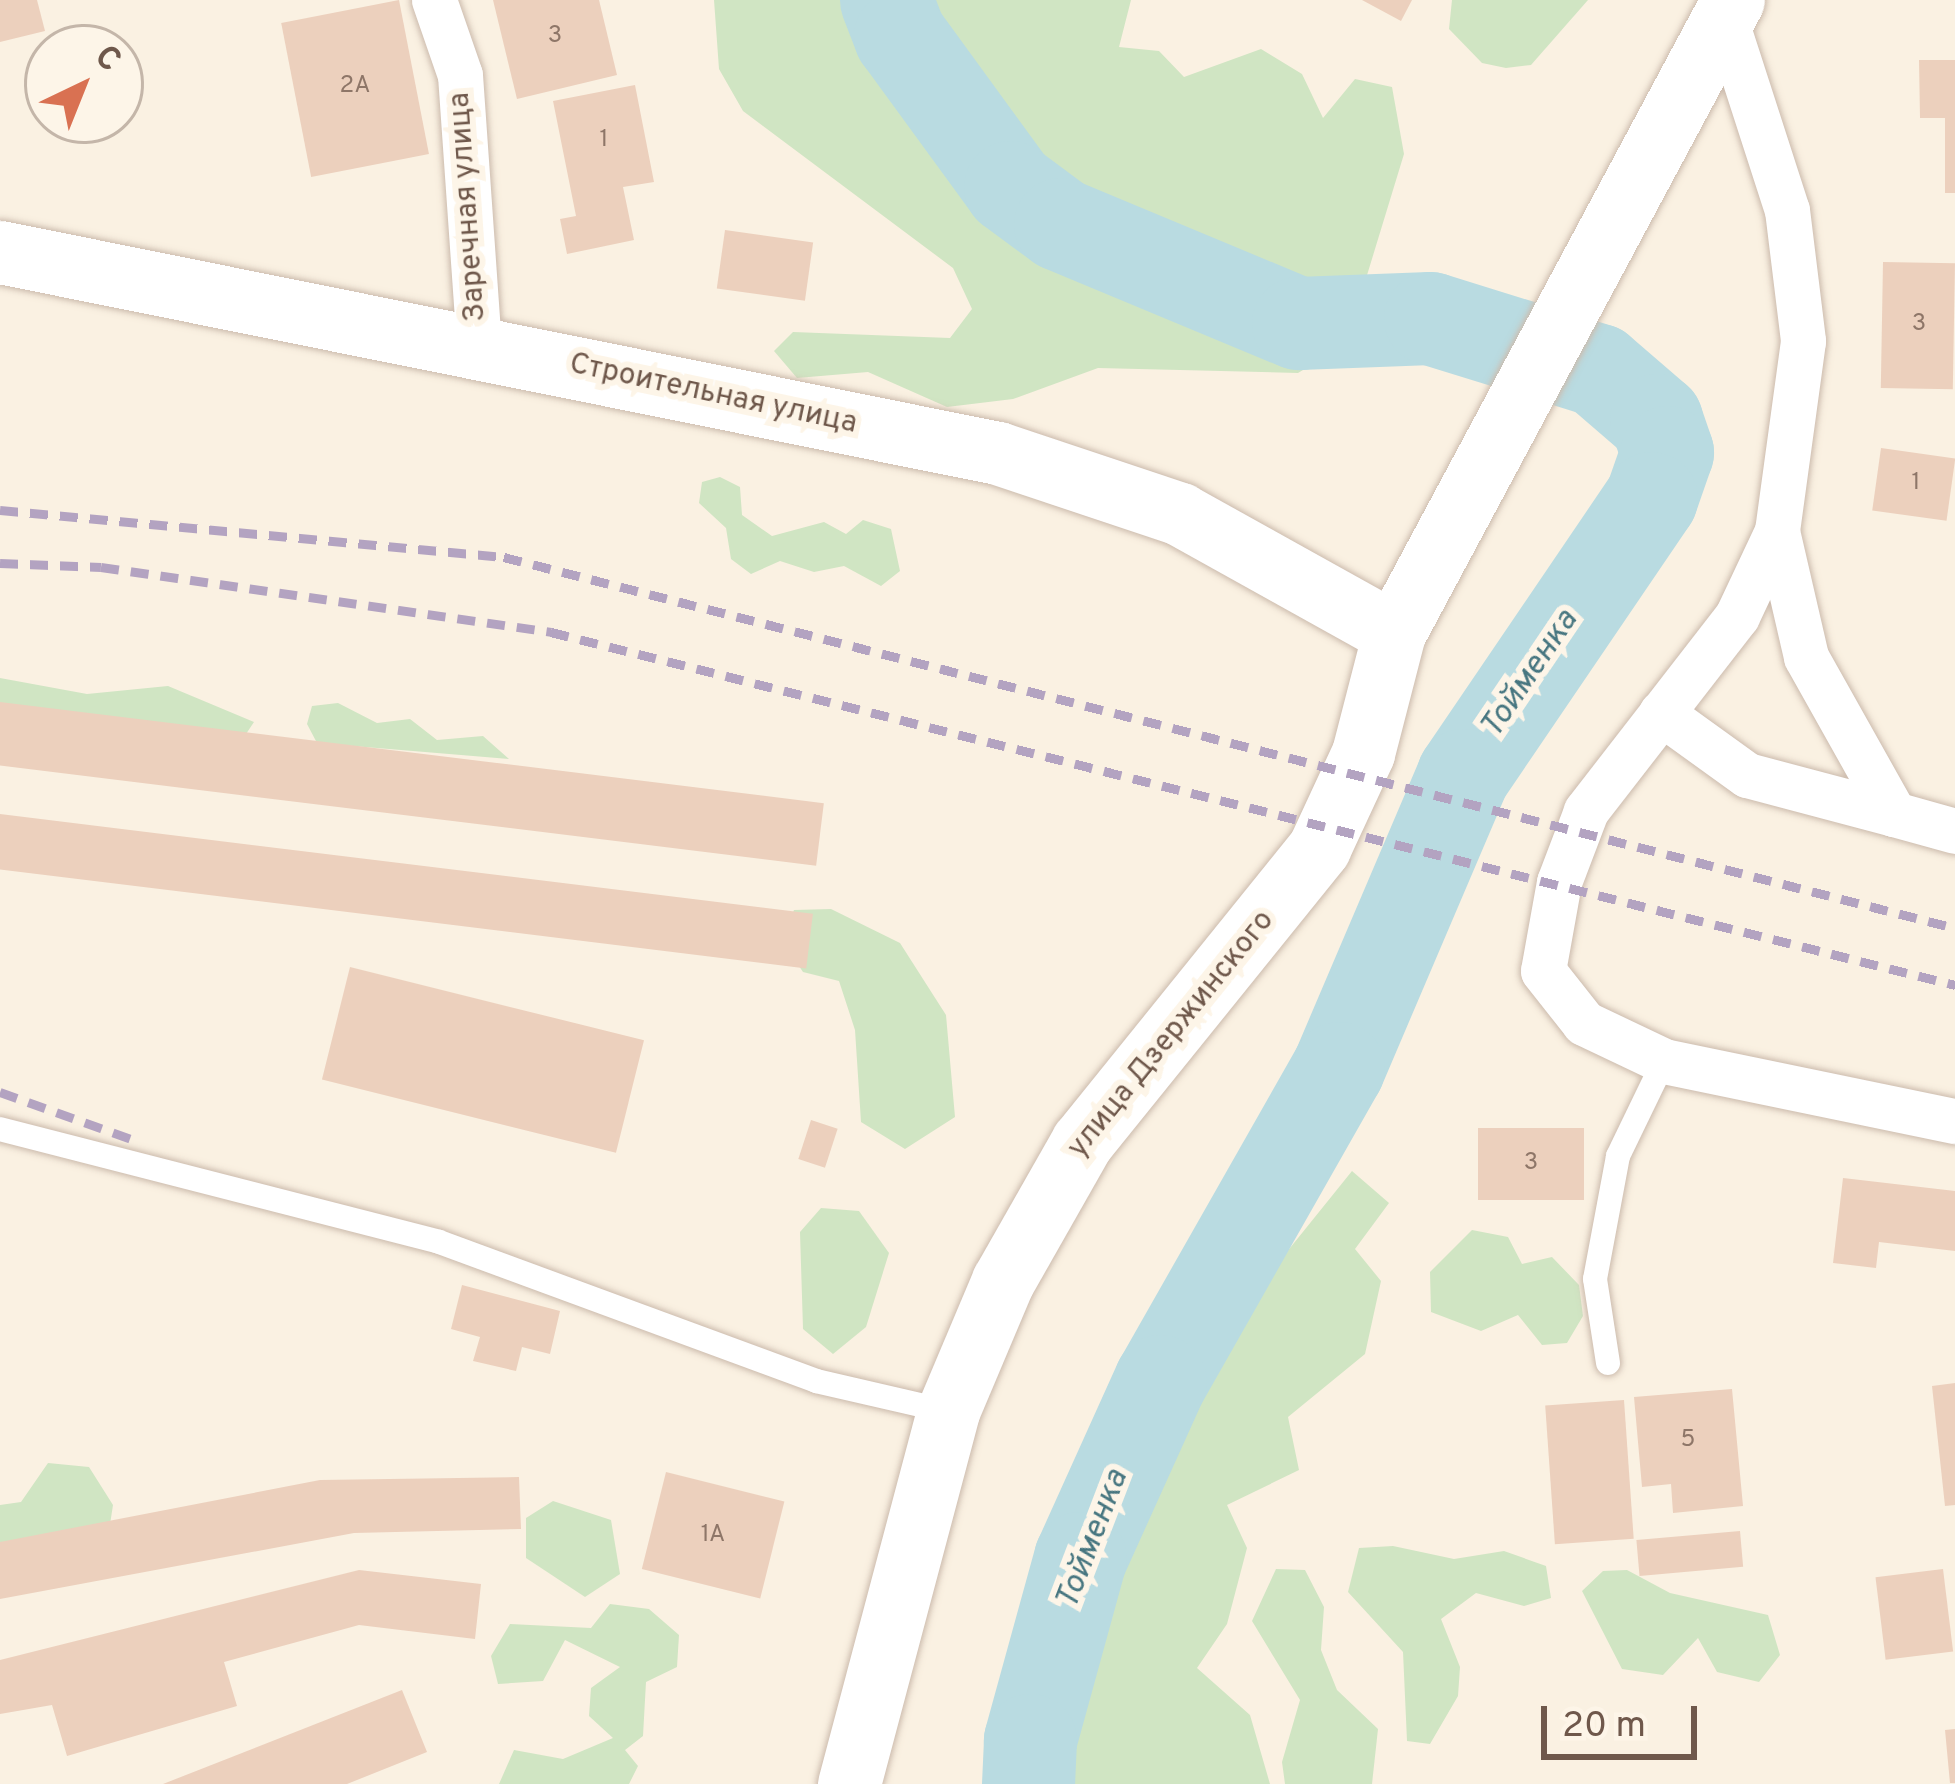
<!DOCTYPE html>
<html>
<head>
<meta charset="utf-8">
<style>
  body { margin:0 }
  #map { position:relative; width:1955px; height:1784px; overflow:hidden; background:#faf1e2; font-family:Overpass,sans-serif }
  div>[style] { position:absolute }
  .green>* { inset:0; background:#d0e5c3 }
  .river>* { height:93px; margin:-46.5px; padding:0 46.5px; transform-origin:46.5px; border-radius:46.5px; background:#b9dbe1 }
  .building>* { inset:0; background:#ecd0bd; transform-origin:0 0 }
  .roads { filter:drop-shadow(0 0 3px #ccbbad) drop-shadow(0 0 3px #ccbbad) }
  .lane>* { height:24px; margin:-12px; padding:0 12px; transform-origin:12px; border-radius:12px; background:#fff }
  .street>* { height:45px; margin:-22.5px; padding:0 22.5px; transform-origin:22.5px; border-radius:22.5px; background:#fff }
  .secondary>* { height:63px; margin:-31.5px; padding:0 31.5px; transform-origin:31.5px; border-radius:31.5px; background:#fff }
  .rail>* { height:9px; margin-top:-4.5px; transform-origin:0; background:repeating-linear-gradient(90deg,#b3a3c1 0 18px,transparent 0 30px) }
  span { translate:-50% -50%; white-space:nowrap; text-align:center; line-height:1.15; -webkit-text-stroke:12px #fdf5e8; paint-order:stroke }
  .number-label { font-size:24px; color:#8e7668 }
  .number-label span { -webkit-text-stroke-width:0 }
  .street-label { font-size:30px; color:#6f584b }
  .water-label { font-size:33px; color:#477680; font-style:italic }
  .north { position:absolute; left:24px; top:24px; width:120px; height:120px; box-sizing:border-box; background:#fdf5e8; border:3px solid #c4b6a9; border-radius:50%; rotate:43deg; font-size:33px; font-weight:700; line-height:48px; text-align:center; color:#6f584b }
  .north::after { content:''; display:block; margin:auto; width:42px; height:54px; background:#d97152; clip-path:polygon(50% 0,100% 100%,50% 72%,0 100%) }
  .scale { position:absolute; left:1541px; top:1706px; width:156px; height:54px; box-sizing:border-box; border:6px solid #6f584b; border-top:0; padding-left:15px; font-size:36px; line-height:42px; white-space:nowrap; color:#6f584b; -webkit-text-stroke:9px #fdf5e8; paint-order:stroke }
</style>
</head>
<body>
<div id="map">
  <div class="green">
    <i style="clip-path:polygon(714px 0,1131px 0,1119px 47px,1159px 51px,1184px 77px,1261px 49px,1302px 74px,1323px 118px,1355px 79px,1392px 87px,1404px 154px,1346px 344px,1298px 373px,1098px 368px,1013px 399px,947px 407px,868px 372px,797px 378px,774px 351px,793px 332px,950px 338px,972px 309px,953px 268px,743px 111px,719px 69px)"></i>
    <i style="clip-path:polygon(1452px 0,1588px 0,1531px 65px,1506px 68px,1482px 63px,1449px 29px)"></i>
    <i style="clip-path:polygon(720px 477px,740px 487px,742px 515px,772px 536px,824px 522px,846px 534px,863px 520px,891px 529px,900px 571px,881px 586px,844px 566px,814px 572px,780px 561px,751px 574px,731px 559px,726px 528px,699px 503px,702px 482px)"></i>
    <i style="clip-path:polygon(0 678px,87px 694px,168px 686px,254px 722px,246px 734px,0 703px)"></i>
    <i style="clip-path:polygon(338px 703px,377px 723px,410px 719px,437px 740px,483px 736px,509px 759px,317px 743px,307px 724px,312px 706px)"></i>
    <i style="clip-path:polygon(831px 909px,900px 943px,946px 1015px,955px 1117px,905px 1149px,861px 1122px,855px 1030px,839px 981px,803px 972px,781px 939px,794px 910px)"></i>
    <i style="clip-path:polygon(1352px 1171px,1389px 1203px,1355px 1249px,1381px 1281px,1365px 1354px,1288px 1417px,1299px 1470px,1227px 1505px,1247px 1548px,1227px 1624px,1197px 1668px,1250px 1715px,1270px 1784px,1062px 1784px,1058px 1750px,1089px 1577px,1178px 1387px)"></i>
    <i style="clip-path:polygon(821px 1208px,859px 1211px,889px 1253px,866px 1327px,833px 1354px,803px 1329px,800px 1232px)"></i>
    <i style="clip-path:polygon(1472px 1230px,1508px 1237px,1522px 1264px,1552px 1257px,1579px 1285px,1583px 1316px,1567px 1343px,1542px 1345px,1518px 1315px,1481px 1331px,1431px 1312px,1430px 1272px)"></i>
    <i style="clip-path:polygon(48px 1463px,89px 1467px,113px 1505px,109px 1531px,0 1554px,0 1505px,21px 1502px)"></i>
    <i style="clip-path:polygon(553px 1501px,611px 1520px,620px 1574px,585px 1597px,526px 1558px,526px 1518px)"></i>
    <i style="clip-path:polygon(1393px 1546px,1454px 1559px,1504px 1551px,1546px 1566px,1551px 1598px,1524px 1606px,1476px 1593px,1441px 1619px,1460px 1667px,1458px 1696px,1430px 1744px,1407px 1741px,1403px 1652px,1348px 1592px,1359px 1548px)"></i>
    <i style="clip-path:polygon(1276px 1569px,1305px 1570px,1324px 1607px,1321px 1650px,1337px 1690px,1378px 1729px,1372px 1784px,1285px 1784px,1282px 1762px,1300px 1700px,1252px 1621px)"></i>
    <i style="clip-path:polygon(1627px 1570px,1670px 1593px,1768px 1615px,1780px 1655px,1759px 1682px,1717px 1672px,1698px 1638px,1663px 1675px,1622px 1669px,1582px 1591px,1603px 1571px)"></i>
    <i style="clip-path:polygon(610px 1604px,649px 1609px,679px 1635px,677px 1667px,646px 1682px,643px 1736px,625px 1750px,638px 1766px,629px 1784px,499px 1784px,514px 1750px,563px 1759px,613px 1738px,589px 1716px,591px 1688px,620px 1667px,565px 1640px,543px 1681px,498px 1684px,491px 1656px,510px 1624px,591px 1628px)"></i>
  </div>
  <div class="river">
    <i style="left:886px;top:0;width:39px;rotate:69deg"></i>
    <i style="left:900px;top:36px;width:187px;rotate:53.9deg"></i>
    <i style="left:1010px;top:187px;width:62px;rotate:36.5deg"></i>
    <i style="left:1060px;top:224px;width:258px;rotate:22.6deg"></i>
    <i style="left:1298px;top:323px;width:132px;rotate:-2.2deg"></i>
    <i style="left:1430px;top:318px;width:176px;rotate:17.2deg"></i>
    <i style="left:1598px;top:370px;width:77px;rotate:40.8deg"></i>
    <i style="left:1656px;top:420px;width:34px;rotate:71deg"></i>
    <i style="left:1667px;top:452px;width:49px;rotate:109.2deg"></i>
    <i style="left:1651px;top:498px;width:335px;rotate:124.2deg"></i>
    <i style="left:1463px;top:775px;width:319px;rotate:113.1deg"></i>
    <i style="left:1338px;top:1068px;width:360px;rotate:119.6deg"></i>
    <i style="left:1160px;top:1381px;width:194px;rotate:114.3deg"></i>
    <i style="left:1080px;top:1558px;width:189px;rotate:105.4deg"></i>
    <i style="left:1030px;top:1740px;width:44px;rotate:92.6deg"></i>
  </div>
  <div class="building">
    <i style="clip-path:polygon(0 0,37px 0,45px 31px,0 42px)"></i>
    <i style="left:399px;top:0;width:157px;height:120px;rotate:79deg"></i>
    <i style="clip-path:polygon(493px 0,599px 0,617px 75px,517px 99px)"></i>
    <i style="clip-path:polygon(1362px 0,1412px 0,1401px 21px)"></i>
    <i style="clip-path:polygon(1919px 60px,1955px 60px,1955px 193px,1945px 193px,1945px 118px,1920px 118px)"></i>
    <i style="clip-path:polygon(635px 85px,654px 182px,623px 187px,634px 240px,567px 254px,560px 219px,576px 216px,553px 101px)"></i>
    <i style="left:725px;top:230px;width:89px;height:59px;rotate:8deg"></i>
    <i style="left:1883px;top:262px;width:72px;height:126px;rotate:1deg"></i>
    <i style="left:1881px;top:448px;width:75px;height:63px;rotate:8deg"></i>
    <i style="left:0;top:702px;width:830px;height:63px;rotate:7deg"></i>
    <i style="left:0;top:814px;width:819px;height:55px;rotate:7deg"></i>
    <i style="left:350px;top:967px;width:303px;height:116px;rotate:14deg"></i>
    <i style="left:811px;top:1120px;width:28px;height:41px;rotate:18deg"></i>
    <i style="left:1478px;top:1128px;width:106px;height:72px"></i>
    <i style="clip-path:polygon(1843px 1178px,1955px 1191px,1955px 1251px,1879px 1242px,1876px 1268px,1833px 1263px)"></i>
    <i style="clip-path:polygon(462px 1285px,560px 1311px,550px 1354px,522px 1347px,516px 1371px,473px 1361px,480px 1337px,451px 1329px)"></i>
    <i style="clip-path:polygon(1955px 1383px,1955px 1505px,1945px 1506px,1932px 1386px)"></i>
    <i style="clip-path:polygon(1732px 1389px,1743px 1506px,1673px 1513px,1671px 1484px,1642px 1487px,1634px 1397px)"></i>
    <i style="left:1624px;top:1400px;width:139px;height:79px;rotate:86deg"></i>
    <i style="left:666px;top:1472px;width:122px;height:100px;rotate:14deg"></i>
    <i style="clip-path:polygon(519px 1477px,521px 1529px,354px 1533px,0 1599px,0 1542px,320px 1480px)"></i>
    <i style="left:1740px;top:1531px;width:36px;height:104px;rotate:85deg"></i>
    <i style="left:1943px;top:1569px;width:83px;height:68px;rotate:83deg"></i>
    <i style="clip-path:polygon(359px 1570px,481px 1584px,475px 1639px,359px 1625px,224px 1662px,237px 1706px,67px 1756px,52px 1705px,0 1714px,0 1660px)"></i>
    <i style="clip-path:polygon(402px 1690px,427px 1752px,347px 1784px,163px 1784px)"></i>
    <i style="clip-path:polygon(1955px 1729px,1955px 1783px,1950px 1783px,1945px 1730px)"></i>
  </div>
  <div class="roads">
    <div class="lane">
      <i style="left:0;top:1129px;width:453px;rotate:14.4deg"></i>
      <i style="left:439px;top:1242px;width:402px;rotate:20.2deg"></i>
      <i style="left:816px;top:1381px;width:133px;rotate:13deg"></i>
      <i style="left:1608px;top:1363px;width:85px;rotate:-98.8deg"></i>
      <i style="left:1595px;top:1279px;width:125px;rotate:-79.4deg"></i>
      <i style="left:1618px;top:1156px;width:106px;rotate:-64.2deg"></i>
    </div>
    <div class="street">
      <i style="left:434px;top:0;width:79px;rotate:70.9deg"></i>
      <i style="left:460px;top:75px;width:273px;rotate:86deg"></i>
      <i style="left:1720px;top:3px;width:218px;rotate:72.1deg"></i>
      <i style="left:1787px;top:210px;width:132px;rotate:83deg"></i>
      <i style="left:1803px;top:341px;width:192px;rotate:97.8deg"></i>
      <i style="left:1777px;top:531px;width:94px;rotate:115.2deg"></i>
      <i style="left:1737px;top:616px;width:247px;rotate:127.8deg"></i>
      <i style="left:1586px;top:811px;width:76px;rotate:110.8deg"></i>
      <i style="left:1559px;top:882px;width:90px;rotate:100.2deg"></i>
      <i style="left:1543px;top:971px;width:66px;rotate:51.7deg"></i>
      <i style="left:1584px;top:1023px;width:89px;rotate:25.4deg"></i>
      <i style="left:1664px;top:1061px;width:297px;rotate:11.7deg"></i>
      <i style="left:1777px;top:531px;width:129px;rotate:77deg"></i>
      <i style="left:1806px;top:657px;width:180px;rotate:60.7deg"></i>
      <i style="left:1894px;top:814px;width:63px;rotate:15.6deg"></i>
      <i style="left:1661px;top:713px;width:106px;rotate:35.8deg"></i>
      <i style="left:1747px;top:775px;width:152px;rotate:14.9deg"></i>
    </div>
    <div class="secondary">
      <i style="left:0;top:252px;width:1018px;rotate:11.39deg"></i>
      <i style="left:998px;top:453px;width:192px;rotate:18.5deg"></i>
      <i style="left:1180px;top:514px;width:245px;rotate:29.1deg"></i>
      <i style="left:849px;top:1784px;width:386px;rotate:-75.1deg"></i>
      <i style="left:948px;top:1411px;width:141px;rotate:-67.1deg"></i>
      <i style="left:1003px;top:1281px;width:160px;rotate:-60.4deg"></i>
      <i style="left:1082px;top:1142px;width:378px;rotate:-51.1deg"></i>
      <i style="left:1319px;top:848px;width:105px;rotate:-65.1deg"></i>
      <i style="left:1363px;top:753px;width:124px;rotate:-75.5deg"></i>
      <i style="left:1394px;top:633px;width:718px;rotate:-61.83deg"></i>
    </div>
  </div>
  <div class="rail">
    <i style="left:0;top:510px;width:506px;rotate:5.33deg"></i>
    <i style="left:504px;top:557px;width:1498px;rotate:14.34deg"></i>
    <i style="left:0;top:563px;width:101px;rotate:2.3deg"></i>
    <i style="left:101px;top:567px;width:455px;rotate:8.2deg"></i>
    <i style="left:551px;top:632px;width:1448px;rotate:14.11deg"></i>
    <i style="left:0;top:1092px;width:145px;rotate:19.7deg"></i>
  </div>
  <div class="number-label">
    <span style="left:555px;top:37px">3</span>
    <span style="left:355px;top:87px">2А</span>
    <span style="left:604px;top:141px">1</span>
    <span style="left:1919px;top:325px">3</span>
    <span style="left:1916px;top:484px">1</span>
    <span style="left:1531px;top:1164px">3</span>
    <span style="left:1688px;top:1441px">5</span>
    <span style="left:713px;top:1536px">1А</span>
  </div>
  <div class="street-label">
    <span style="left:469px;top:207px;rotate:-94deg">Заречная улица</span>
    <span style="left:713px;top:395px;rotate:12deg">Строительная улица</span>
    <span style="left:1172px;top:1035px;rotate:-51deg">улица Дзержинского</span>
  </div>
  <div class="water-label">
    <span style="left:1531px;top:675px;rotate:-56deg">Тойменка</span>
    <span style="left:1094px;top:1540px;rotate:-69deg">Тойменка</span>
  </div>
  <div class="north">С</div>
  <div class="scale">20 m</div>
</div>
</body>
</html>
